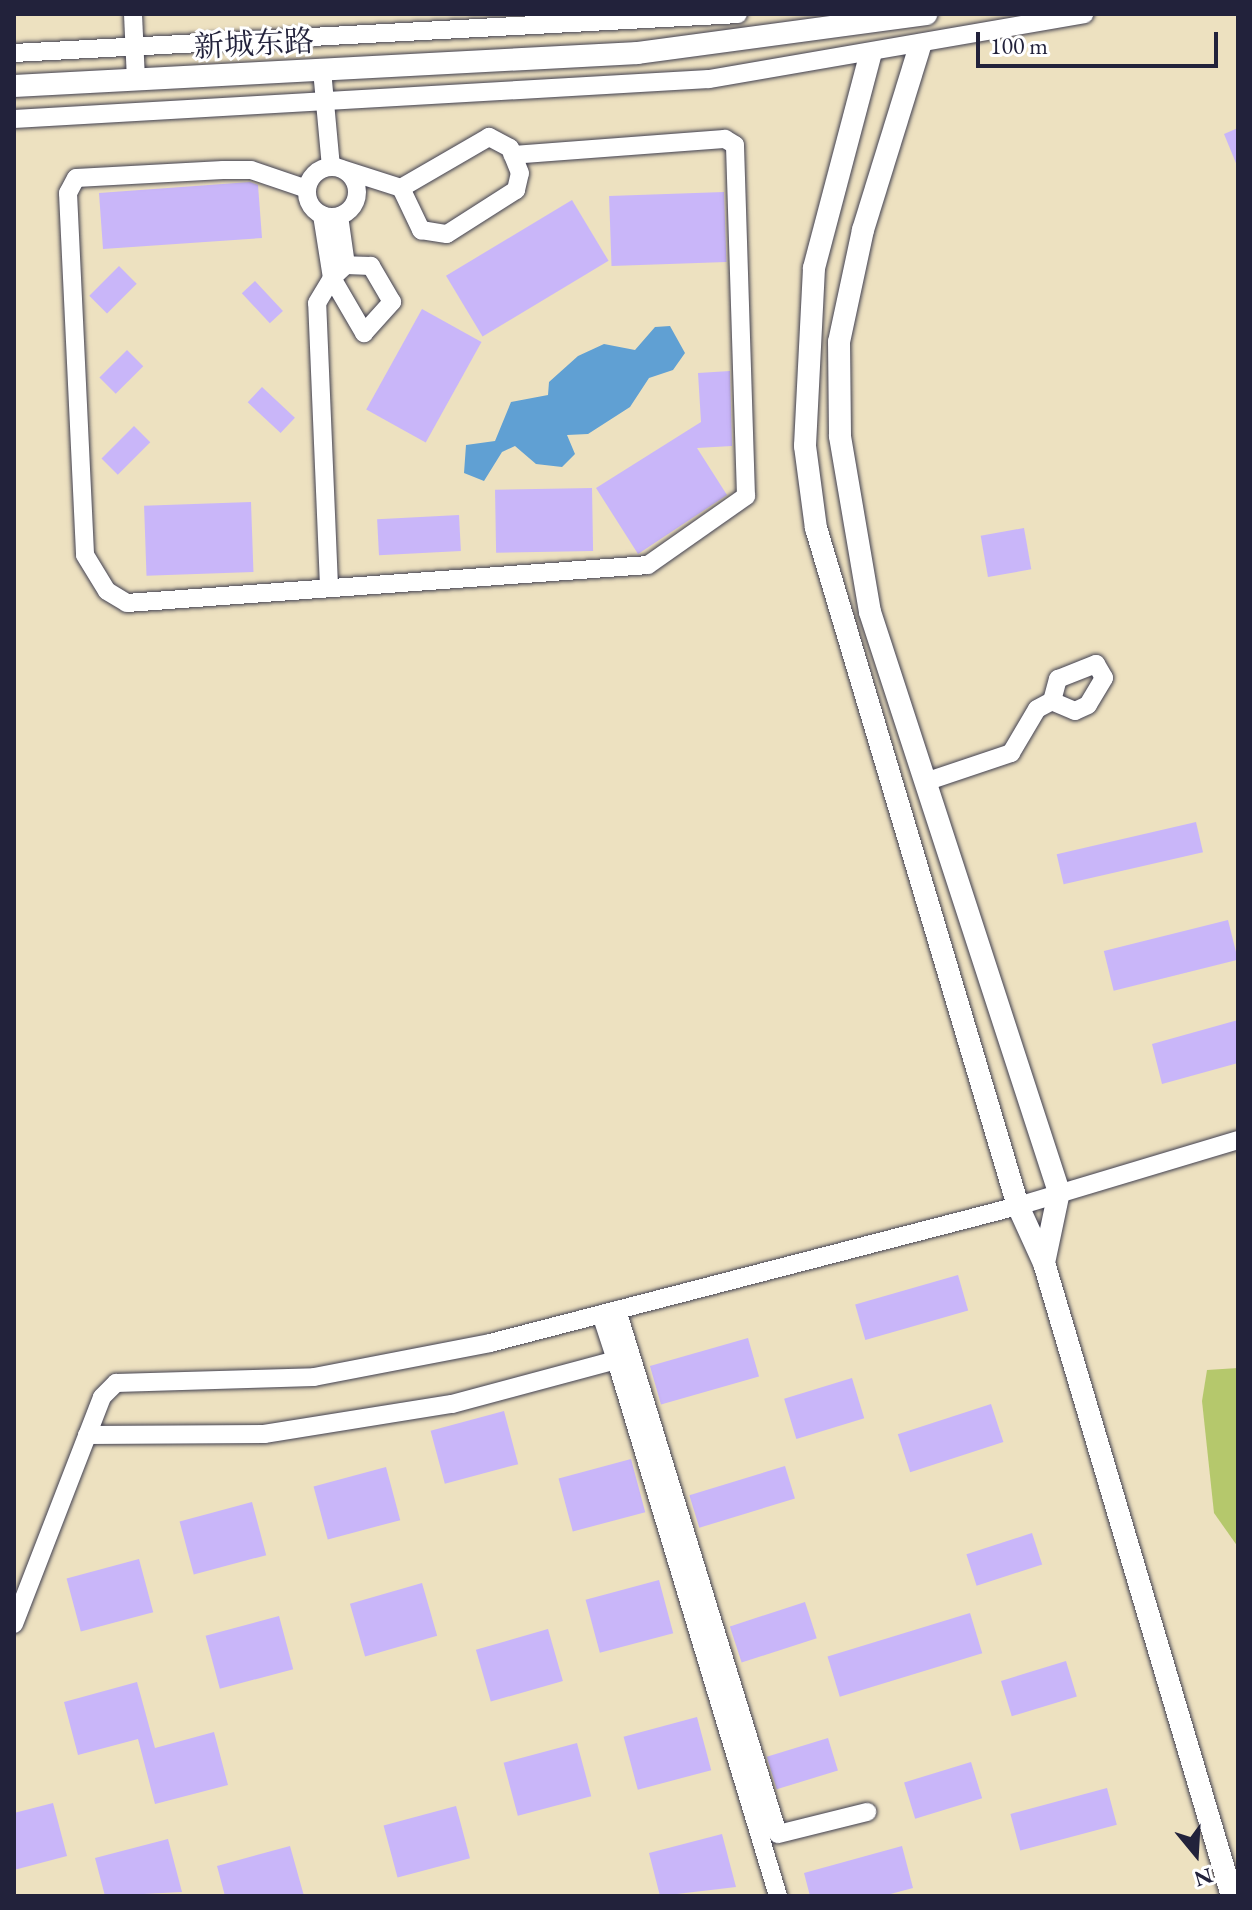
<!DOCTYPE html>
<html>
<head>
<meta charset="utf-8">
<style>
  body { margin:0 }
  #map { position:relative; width:1252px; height:1910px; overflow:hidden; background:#ede1c0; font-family:"EB Garamond","Noto Serif SC",serif }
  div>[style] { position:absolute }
  .green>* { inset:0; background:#b5c86c }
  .water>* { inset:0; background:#60a0d3 }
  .building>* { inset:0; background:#c9b6f9; transform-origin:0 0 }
  .roads { filter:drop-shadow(0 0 2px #403f4f) drop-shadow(0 0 2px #403f4f) }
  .minor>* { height:18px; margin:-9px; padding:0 9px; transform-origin:9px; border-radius:9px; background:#fff }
  .minor>.ring { margin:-9px; padding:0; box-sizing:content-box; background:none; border:18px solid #fff; border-radius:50% }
  .major>* { height:22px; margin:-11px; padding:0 11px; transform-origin:11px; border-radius:11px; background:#fff }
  span { translate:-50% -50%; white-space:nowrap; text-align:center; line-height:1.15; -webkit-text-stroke:6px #fff; paint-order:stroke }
  .street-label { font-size:30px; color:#22223b }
  .frame { position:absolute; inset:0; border:16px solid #22223b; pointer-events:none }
  .north { position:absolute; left:1156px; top:1814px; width:80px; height:80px; -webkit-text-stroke:6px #fff; paint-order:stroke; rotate:162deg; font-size:22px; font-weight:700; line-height:32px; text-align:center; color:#22223b }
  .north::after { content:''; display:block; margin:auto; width:28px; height:36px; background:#22223b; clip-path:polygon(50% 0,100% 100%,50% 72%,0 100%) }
  .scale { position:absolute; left:976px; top:32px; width:242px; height:36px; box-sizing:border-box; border:4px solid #22223b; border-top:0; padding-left:10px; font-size:24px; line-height:28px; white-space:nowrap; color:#22223b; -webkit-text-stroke:6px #fff; paint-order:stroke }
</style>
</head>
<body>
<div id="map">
  <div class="green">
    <i style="clip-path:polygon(1238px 1368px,1238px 1547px,1214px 1513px,1202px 1401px,1207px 1370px)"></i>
  </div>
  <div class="water">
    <i style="clip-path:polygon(670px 326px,685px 353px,673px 370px,649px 378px,630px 407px,588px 434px,567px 435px,575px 454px,562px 467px,536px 464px,515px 446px,502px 452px,484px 481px,464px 473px,466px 445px,495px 441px,511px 402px,548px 395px,549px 382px,578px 356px,604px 344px,635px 350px,655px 327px)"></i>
  </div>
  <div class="building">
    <i style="clip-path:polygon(1238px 128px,1238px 168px,1224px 134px)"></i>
    <i style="clip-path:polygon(250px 182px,258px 185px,262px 238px,103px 249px,99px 193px)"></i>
    <i style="left:724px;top:192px;width:70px;height:115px;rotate:88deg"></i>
    <i style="left:572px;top:200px;width:71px;height:147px;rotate:59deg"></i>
    <i style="left:119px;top:266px;width:25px;height:42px;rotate:45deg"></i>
    <i style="left:255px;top:281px;width:41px;height:18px;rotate:47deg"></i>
    <i style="left:422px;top:309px;width:68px;height:115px;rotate:29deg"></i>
    <i style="left:127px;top:350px;width:23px;height:39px;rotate:45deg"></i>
    <i style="clip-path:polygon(730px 371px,732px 446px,697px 448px,727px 495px,638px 554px,596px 488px,701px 422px,698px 373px)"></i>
    <i style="left:262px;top:387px;width:45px;height:21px;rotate:43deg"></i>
    <i style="left:134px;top:426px;width:23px;height:46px;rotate:45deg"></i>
    <i style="left:592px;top:488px;width:63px;height:97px;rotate:89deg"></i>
    <i style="left:251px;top:502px;width:70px;height:107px;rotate:88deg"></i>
    <i style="left:459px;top:515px;width:36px;height:82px;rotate:87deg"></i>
    <i style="left:1024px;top:528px;width:42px;height:44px;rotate:80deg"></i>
    <i style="left:1196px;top:822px;width:31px;height:143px;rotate:77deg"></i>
    <i style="left:1228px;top:920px;width:41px;height:128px;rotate:76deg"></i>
    <i style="clip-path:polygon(1238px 1020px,1238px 1063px,1162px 1084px,1152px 1044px)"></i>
    <i style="left:958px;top:1275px;width:37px;height:107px;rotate:74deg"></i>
    <i style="left:748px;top:1338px;width:40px;height:102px;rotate:74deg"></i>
    <i style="left:852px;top:1378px;width:42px;height:71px;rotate:73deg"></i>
    <i style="left:991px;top:1404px;width:40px;height:98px;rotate:72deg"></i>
    <i style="left:504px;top:1411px;width:55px;height:76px;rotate:75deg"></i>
    <i style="left:631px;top:1459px;width:55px;height:75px;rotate:75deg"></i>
    <i style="left:785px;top:1466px;width:34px;height:100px;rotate:73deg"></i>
    <i style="left:386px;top:1467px;width:55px;height:75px;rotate:75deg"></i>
    <i style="left:252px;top:1502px;width:55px;height:75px;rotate:75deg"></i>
    <i style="left:1032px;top:1533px;width:33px;height:69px;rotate:72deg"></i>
    <i style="left:139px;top:1559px;width:55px;height:75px;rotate:75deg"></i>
    <i style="left:659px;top:1580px;width:55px;height:76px;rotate:75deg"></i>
    <i style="left:422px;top:1583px;width:55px;height:75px;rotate:74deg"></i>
    <i style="left:805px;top:1602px;width:38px;height:79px;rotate:72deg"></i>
    <i style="left:970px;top:1613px;width:42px;height:149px;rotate:73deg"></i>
    <i style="left:279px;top:1616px;width:55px;height:76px;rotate:75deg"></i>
    <i style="left:548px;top:1629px;width:54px;height:75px;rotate:74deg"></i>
    <i style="left:1066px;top:1661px;width:37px;height:68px;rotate:73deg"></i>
    <i style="clip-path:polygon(137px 1682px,155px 1748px,214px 1732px,228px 1785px,155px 1804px,138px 1739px,78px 1755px,64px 1702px)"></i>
    <i style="left:697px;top:1717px;width:55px;height:76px;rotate:75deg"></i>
    <i style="left:828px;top:1738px;width:34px;height:64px;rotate:73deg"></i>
    <i style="left:577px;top:1743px;width:55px;height:76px;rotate:75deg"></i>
    <i style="left:971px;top:1762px;width:38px;height:70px;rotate:73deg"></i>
    <i style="left:1107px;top:1788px;width:38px;height:100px;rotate:75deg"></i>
    <i style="clip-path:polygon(53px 1803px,67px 1856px,14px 1870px,14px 1813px)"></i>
    <i style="left:456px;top:1806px;width:54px;height:75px;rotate:75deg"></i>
    <i style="clip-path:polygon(722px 1834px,736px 1887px,660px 1896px,649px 1853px)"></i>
    <i style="clip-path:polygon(168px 1839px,182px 1892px,105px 1896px,95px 1858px)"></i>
    <i style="clip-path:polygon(290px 1846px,304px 1896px,225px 1896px,217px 1866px)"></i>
    <i style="clip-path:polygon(902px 1846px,913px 1888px,883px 1896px,810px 1896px,804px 1873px)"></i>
  </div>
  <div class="roads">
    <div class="minor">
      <i style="left:133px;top:14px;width:66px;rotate:87.4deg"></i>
      <i style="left:14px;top:53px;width:725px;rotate:-3.08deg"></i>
      <i style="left:322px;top:70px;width:97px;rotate:84.7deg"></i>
      <i style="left:14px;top:119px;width:696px;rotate:-3.29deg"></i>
      <i style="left:709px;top:79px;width:381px;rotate:-9.8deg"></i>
      <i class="ring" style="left:307px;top:167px;width:32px;height:32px"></i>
      <i style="left:345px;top:170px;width:59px;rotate:17.8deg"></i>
      <i style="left:401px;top:188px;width:47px;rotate:64.5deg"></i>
      <i style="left:421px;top:230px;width:26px;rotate:9deg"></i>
      <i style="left:447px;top:234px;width:82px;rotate:-32.5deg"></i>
      <i style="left:516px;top:190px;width:17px;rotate:-77deg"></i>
      <i style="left:520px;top:173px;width:27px;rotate:-112deg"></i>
      <i style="left:510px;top:148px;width:24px;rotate:-152deg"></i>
      <i style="left:489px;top:137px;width:102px;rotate:149.9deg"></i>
      <i style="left:307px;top:189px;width:59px;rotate:-161.3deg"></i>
      <i style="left:251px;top:170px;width:28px;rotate:180deg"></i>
      <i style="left:223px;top:170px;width:147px;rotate:176.9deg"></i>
      <i style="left:76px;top:178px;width:17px;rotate:118deg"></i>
      <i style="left:68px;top:193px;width:362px;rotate:87.3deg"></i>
      <i style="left:85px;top:555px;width:42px;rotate:58.6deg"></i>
      <i style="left:107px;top:591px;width:23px;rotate:31deg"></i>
      <i style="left:127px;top:603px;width:522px;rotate:-4.17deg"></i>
      <i style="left:648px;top:565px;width:120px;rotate:-35.1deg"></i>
      <i style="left:746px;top:496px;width:351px;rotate:-91.8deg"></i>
      <i style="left:735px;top:145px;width:12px;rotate:-149deg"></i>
      <i style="left:725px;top:139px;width:213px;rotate:175.7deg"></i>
      <i style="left:322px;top:215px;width:64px;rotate:81deg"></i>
      <i style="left:332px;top:278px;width:19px;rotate:-43deg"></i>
      <i style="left:346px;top:265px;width:49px;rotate:-98.1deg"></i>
      <i style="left:329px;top:586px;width:283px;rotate:-92.4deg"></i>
      <i style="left:317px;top:303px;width:29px;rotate:-59deg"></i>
      <i style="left:332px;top:278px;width:64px;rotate:59.8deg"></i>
      <i style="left:364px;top:333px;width:42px;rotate:-47.9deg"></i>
      <i style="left:392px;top:302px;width:42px;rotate:-120.3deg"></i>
      <i style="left:371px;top:266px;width:25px;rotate:-178deg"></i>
      <i style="left:1096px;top:664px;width:16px;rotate:60deg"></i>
      <i style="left:1104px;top:678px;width:31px;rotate:121deg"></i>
      <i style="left:1088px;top:705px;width:14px;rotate:155deg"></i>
      <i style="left:1075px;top:711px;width:25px;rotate:-157deg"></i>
      <i style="left:1052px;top:701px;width:23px;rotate:-75deg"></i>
      <i style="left:1058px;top:679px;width:41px;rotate:-21.5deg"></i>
      <i style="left:925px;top:782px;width:91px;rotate:-18.6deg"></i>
      <i style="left:1011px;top:753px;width:51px;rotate:-59.4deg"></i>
      <i style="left:1037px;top:709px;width:17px;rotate:-28deg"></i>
      <i style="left:617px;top:1310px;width:548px;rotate:72.92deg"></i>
      <i style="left:778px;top:1834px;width:92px;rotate:-13.9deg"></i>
      <i style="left:616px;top:1360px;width:560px;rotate:73.18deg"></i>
      <i style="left:87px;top:1435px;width:177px;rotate:-0.3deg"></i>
      <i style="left:264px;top:1434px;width:190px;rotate:-9.1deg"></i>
      <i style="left:452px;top:1404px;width:170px;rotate:-15deg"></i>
      <i style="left:616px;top:1360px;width:48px;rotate:-108.1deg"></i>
      <i style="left:14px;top:1624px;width:243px;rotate:-68.8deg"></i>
      <i style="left:102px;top:1397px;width:20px;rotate:-45deg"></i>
      <i style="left:116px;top:1383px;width:198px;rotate:-1.7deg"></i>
      <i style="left:314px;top:1377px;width:179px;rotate:-10.9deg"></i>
      <i style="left:490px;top:1343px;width:545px;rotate:-14.55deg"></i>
      <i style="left:1018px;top:1206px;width:230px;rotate:-16.7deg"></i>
    </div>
    <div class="major">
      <i style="left:870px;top:56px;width:219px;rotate:104.8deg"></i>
      <i style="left:814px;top:268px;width:178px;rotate:92.9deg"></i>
      <i style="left:805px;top:446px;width:83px;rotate:82.4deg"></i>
      <i style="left:816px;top:528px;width:707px;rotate:73.41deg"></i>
      <i style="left:1018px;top:1206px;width:63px;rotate:65.5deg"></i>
      <i style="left:1044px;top:1263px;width:73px;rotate:-78.1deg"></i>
      <i style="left:1059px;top:1192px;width:610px;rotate:-108.05deg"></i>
      <i style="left:870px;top:612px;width:179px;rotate:-99.7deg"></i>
      <i style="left:840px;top:436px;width:94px;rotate:-90.6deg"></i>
      <i style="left:839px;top:342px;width:115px;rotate:-77.9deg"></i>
      <i style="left:863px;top:230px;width:193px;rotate:-72.8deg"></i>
      <i style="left:14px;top:86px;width:625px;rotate:-3.03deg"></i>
      <i style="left:638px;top:53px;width:291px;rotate:-7.7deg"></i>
      <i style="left:1044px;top:1263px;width:660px;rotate:73.46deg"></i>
    </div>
  </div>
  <div class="street-label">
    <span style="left:254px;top:44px;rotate:-3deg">新城东路</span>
  </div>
  <div class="frame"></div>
  <div class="north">N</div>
  <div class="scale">100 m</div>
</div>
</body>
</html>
